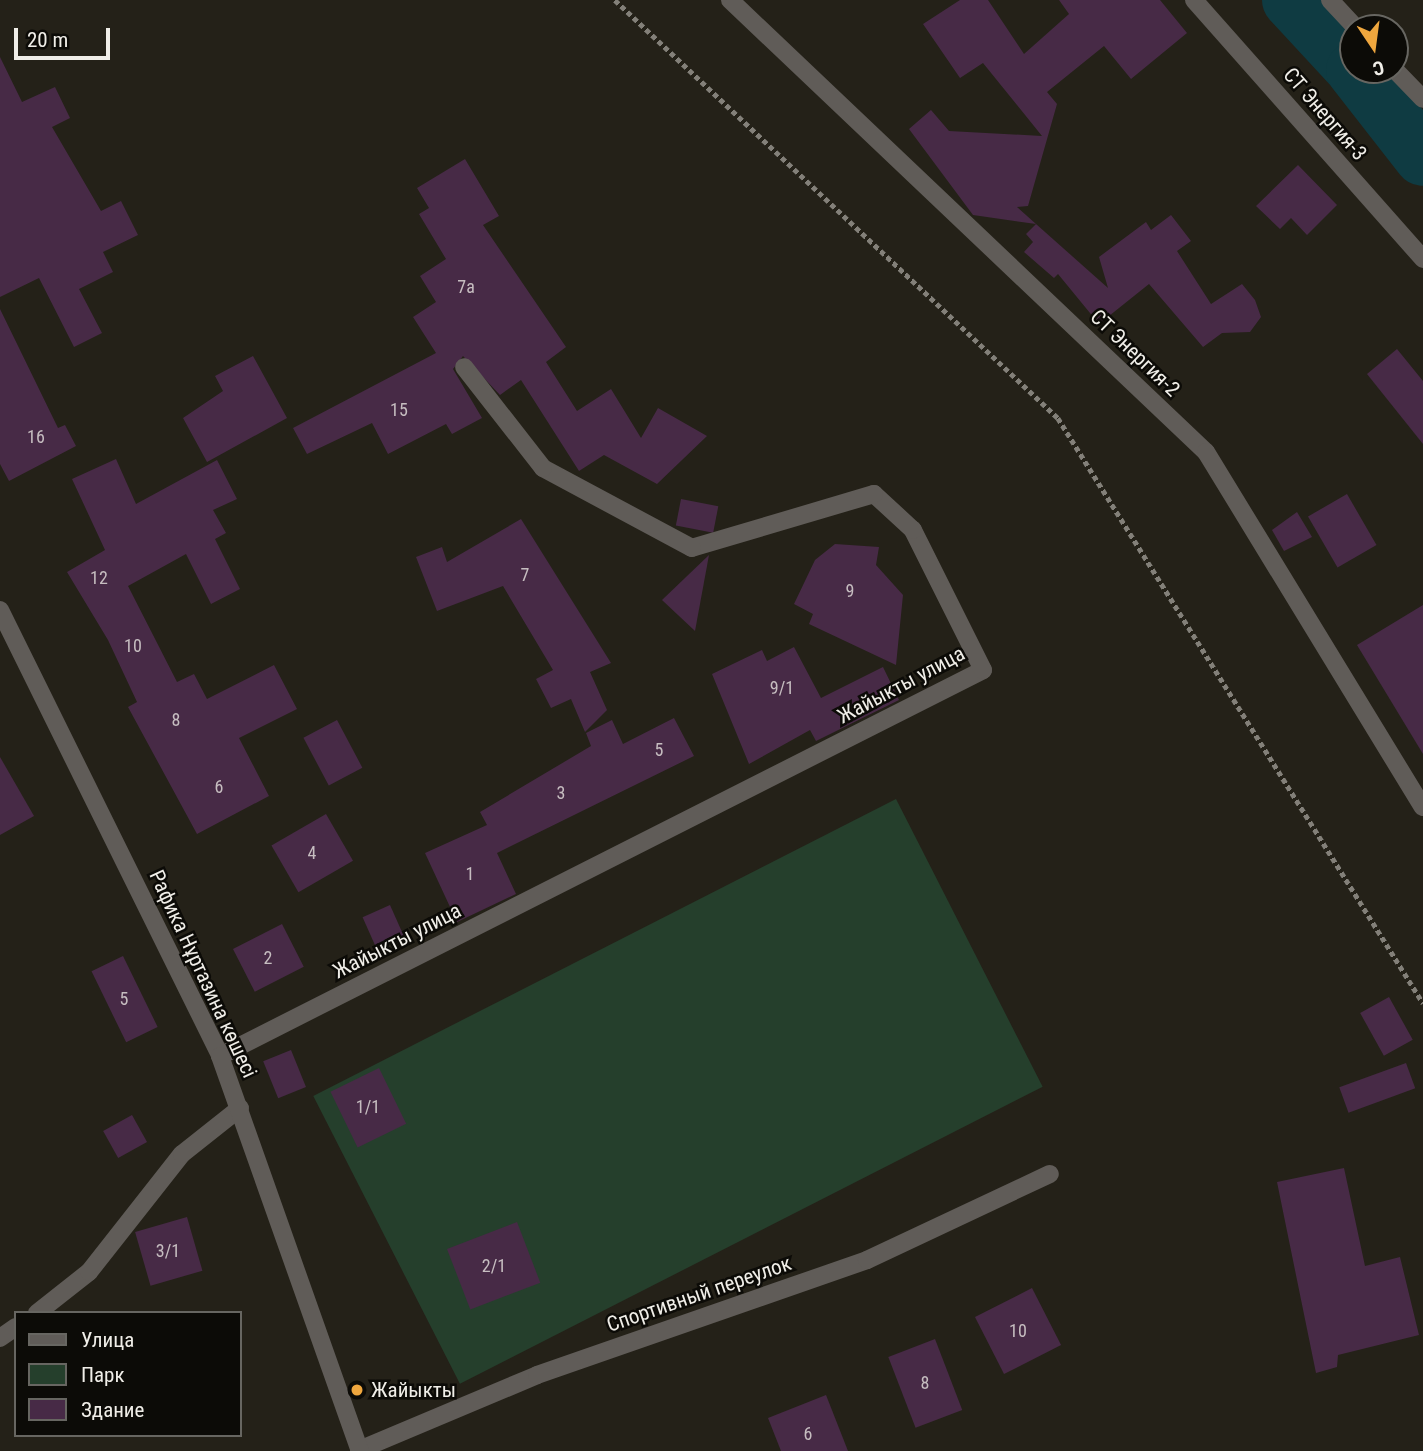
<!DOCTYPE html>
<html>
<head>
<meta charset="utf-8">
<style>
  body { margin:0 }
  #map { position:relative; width:1423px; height:1451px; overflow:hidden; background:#242118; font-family:"Roboto Condensed",sans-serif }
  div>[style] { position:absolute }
  .green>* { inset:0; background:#253f2c; transform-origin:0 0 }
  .river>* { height:58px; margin:-29px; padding:0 29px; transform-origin:29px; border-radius:29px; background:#0f3b42 }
  .building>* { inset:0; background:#472a46; transform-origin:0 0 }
  .path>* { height:4.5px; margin-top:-2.25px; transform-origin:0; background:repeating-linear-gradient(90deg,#838079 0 5px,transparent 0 8.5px) }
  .service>* { height:18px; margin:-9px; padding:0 9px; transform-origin:9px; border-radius:9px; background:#605c58 }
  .minor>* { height:18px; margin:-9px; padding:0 9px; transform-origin:9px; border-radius:9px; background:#605c58 }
  .tertiary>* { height:18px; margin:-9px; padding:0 9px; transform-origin:9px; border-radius:9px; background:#605c58 }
  .dots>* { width:19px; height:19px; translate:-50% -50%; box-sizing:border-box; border:4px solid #0c0b07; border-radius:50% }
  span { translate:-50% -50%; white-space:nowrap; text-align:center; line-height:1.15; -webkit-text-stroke:5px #0c0b07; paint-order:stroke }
  .number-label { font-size:18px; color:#c6bdc0 }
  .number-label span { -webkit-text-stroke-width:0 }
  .street-label { font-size:21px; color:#f0eee8 }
  .poi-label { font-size:21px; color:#f0eee8 }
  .left { translate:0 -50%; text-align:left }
  .legend { position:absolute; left:14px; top:1311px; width:228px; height:126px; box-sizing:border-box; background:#0c0b07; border:2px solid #676661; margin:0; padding:9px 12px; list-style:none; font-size:21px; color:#f0eee8 }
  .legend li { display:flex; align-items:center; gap:14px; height:35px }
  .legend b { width:35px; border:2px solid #676661 }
  .north { position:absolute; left:1339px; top:14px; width:70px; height:70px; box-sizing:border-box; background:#0c0b07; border:2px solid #676661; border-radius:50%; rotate:167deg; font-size:19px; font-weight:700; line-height:28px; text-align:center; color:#f0eee8 }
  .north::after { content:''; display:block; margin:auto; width:24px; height:32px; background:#efa73e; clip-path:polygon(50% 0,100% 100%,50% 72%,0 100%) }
  .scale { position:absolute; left:14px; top:28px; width:96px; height:32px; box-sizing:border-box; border:4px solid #f0eee8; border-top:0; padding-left:9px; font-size:21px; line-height:24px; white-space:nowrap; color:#f0eee8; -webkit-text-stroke:5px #0c0b07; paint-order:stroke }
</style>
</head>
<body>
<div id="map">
  <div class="green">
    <i style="left:896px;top:799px;width:323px;height:654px;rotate:63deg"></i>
  </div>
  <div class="river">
    <i style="left:1291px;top:0;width:91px;rotate:47.2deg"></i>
    <i style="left:1355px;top:70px;width:110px;rotate:52deg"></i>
  </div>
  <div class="building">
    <i style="clip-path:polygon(960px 0,988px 0,1024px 54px,1069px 14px,1059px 0,1160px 0,1187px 33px,1131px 79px,1104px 46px,1047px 92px,1057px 104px,1028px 206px,1017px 207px,1036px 224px,973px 215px,909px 129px,931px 110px,949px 131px,1042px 136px,983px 63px,960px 78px,923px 24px)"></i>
    <i style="clip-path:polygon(0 57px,22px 102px,55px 87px,70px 118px,52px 127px,101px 211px,121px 201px,138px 235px,103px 252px,113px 272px,79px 289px,102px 333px,74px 347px,39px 278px,0 297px)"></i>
    <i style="clip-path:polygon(465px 159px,499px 216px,483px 225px,566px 347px,546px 362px,577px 411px,611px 389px,641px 438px,658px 408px,707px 436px,657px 484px,604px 455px,579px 471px,521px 380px,500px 395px,463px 356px,453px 369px,482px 418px,452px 434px,446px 424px,388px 454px,372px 423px,307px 454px,293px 428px,436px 353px,413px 317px,436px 302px,420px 276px,446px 259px,419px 214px,429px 208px,417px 188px)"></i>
    <i style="clip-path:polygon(1298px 165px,1337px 205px,1307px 235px,1291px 218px,1280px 229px,1256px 206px)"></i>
    <i style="clip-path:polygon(1171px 215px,1191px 241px,1177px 251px,1211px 304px,1242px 284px,1255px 300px,1261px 317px,1250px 332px,1222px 333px,1203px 347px,1149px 284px,1099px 324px,1058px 274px,1054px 278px,1024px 252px,1033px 242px,1026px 234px,1036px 224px,1108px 288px,1099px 257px,1146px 222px,1151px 230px)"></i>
    <i style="clip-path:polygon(0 309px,58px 428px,65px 425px,76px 446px,9px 481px,0 464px)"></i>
    <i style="clip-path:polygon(1397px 349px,1423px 381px,1423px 444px,1367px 374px)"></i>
    <i style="clip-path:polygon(253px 356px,287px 418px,207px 462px,183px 418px,223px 391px,215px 376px)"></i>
    <i style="clip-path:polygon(116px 459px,136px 504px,217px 460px,237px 499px,213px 510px,226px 533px,215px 539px,240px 589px,211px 604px,186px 554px,128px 586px,177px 682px,194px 674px,207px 699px,274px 665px,297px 709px,239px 738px,269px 796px,197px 834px,128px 707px,137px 702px,108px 640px,67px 572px,105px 550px,72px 479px)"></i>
    <i style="left:1347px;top:494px;width:59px;height:45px;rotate:60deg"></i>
    <i style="left:681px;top:499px;width:38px;height:27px;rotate:11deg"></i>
    <i style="clip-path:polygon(1297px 512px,1312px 537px,1284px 551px,1272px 530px)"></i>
    <i style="clip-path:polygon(521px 519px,611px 663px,590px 672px,607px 710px,585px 732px,571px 699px,551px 708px,536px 679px,553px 670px,503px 586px,437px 611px,416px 557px,442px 547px,447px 562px)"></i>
    <i style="clip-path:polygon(835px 544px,879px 547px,876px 565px,903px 595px,896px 665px,809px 624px,813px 614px,794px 604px,815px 560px)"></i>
    <i style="clip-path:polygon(709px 555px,695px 631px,662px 600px)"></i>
    <i style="clip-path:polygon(1423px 605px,1423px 754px,1357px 645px)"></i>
    <i style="clip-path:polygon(794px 647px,821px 698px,883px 667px,899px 700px,816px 741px,810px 730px,749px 764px,712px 674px,762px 650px,767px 661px)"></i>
    <i style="clip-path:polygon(674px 718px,694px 756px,497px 853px,516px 894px,457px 922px,425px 853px,487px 825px,480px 812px,591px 746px,586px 733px,612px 720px,623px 744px)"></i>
    <i style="left:337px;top:720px;width:54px;height:38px;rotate:62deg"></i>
    <i style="clip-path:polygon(0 757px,34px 816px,0 835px)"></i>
    <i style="left:326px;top:814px;width:54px;height:63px;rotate:60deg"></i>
    <i style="left:390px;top:905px;width:35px;height:30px;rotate:66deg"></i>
    <i style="left:282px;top:924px;width:48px;height:55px;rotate:63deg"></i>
    <i style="left:123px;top:956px;width:79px;height:35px;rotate:64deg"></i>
    <i style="left:1389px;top:997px;width:49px;height:33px;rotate:61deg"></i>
    <i style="left:291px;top:1050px;width:40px;height:30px;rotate:68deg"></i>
    <i style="left:1406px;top:1063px;width:27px;height:71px;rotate:70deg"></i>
    <i style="left:379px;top:1068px;width:62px;height:54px;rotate:64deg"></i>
    <i style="left:132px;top:1115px;width:31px;height:33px;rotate:61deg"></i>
    <i style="clip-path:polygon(1344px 1168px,1365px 1266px,1400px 1257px,1419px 1335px,1338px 1355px,1337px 1367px,1316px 1373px,1277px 1182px)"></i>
    <i style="left:187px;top:1217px;width:56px;height:54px;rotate:74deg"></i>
    <i style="left:517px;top:1222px;width:65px;height:75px;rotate:69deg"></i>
    <i style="left:1032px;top:1288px;width:64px;height:64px;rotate:63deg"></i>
    <i style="left:935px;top:1339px;width:76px;height:50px;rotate:69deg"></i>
    <i style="clip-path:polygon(826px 1395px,848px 1451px,781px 1451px,768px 1418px)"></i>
  </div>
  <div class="path">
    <i style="left:615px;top:0;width:609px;rotate:43.34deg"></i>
    <i style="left:1058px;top:418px;width:690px;rotate:58.04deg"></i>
  </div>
  <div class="service">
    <i style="left:37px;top:1313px;width:66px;rotate:-38.3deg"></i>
    <i style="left:89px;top:1272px;width:150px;rotate:-51.8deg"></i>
    <i style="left:182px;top:1154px;width:74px;rotate:-38.4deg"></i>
    <i style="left:0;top:1338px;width:19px;rotate:-35deg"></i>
  </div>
  <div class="minor">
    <i style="left:730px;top:0;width:656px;rotate:43.52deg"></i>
    <i style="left:1206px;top:452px;width:416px;rotate:58.6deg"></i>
    <i style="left:1194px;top:0;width:346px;rotate:48.5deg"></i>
    <i style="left:1330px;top:0;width:38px;rotate:47deg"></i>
    <i style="left:1395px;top:70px;width:40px;rotate:46deg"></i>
    <i style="left:220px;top:1056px;width:855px;rotate:-26.83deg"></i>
    <i style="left:983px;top:670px;width:157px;rotate:-116.6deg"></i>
    <i style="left:913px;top:530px;width:53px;rotate:-137.3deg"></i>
    <i style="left:874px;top:494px;width:190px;rotate:163.5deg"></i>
    <i style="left:692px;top:548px;width:169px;rotate:-151.8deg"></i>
    <i style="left:543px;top:468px;width:128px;rotate:-128deg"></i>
    <i style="left:359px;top:1450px;width:193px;rotate:-22.8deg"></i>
    <i style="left:537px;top:1375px;width:349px;rotate:-19.2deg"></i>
    <i style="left:867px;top:1260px;width:202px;rotate:-25.2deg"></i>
  </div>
  <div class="tertiary">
    <i style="left:0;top:610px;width:497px;rotate:63.7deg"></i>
    <i style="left:220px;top:1056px;width:419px;rotate:70.5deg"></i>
  </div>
  <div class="dots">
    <i style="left:357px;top:1390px;background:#efa73e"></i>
  </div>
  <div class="number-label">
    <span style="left:466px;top:287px">7а</span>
    <span style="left:399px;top:410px">15</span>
    <span style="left:36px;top:437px">16</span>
    <span style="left:525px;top:575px">7</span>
    <span style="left:99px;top:578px">12</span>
    <span style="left:850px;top:591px">9</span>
    <span style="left:133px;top:646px">10</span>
    <span style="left:782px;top:688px">9/1</span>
    <span style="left:176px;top:720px">8</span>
    <span style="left:659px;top:750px">5</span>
    <span style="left:219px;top:787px">6</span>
    <span style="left:561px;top:793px">3</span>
    <span style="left:312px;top:853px">4</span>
    <span style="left:470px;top:874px">1</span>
    <span style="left:268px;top:958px">2</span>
    <span style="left:124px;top:999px">5</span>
    <span style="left:368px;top:1107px">1/1</span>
    <span style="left:168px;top:1251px">3/1</span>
    <span style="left:494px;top:1266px">2/1</span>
    <span style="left:1018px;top:1331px">10</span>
    <span style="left:925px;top:1383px">8</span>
    <span style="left:808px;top:1434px">6</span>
  </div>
  <div class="street-label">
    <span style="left:1325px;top:114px;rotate:49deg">СТ Энергия-3</span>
    <span style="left:1135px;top:353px;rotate:44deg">СТ Энергия-2</span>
    <span style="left:901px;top:685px;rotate:-28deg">Жайыкты улица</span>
    <span style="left:397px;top:941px;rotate:-27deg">Жайыкты улица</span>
    <span style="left:203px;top:974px;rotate:65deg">Рафика Нұртазина көшесі</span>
    <span style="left:699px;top:1294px;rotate:-19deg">Спортивный переулок</span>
  </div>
  <div class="poi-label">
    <span class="left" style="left:371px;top:1390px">Жайыкты</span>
  </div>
  <ul class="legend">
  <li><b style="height:9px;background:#605c58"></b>Улица</li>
  <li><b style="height:19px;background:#253f2c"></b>Парк</li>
  <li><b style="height:19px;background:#472a46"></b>Здание</li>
  </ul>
  <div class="north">С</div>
  <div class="scale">20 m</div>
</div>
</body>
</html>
